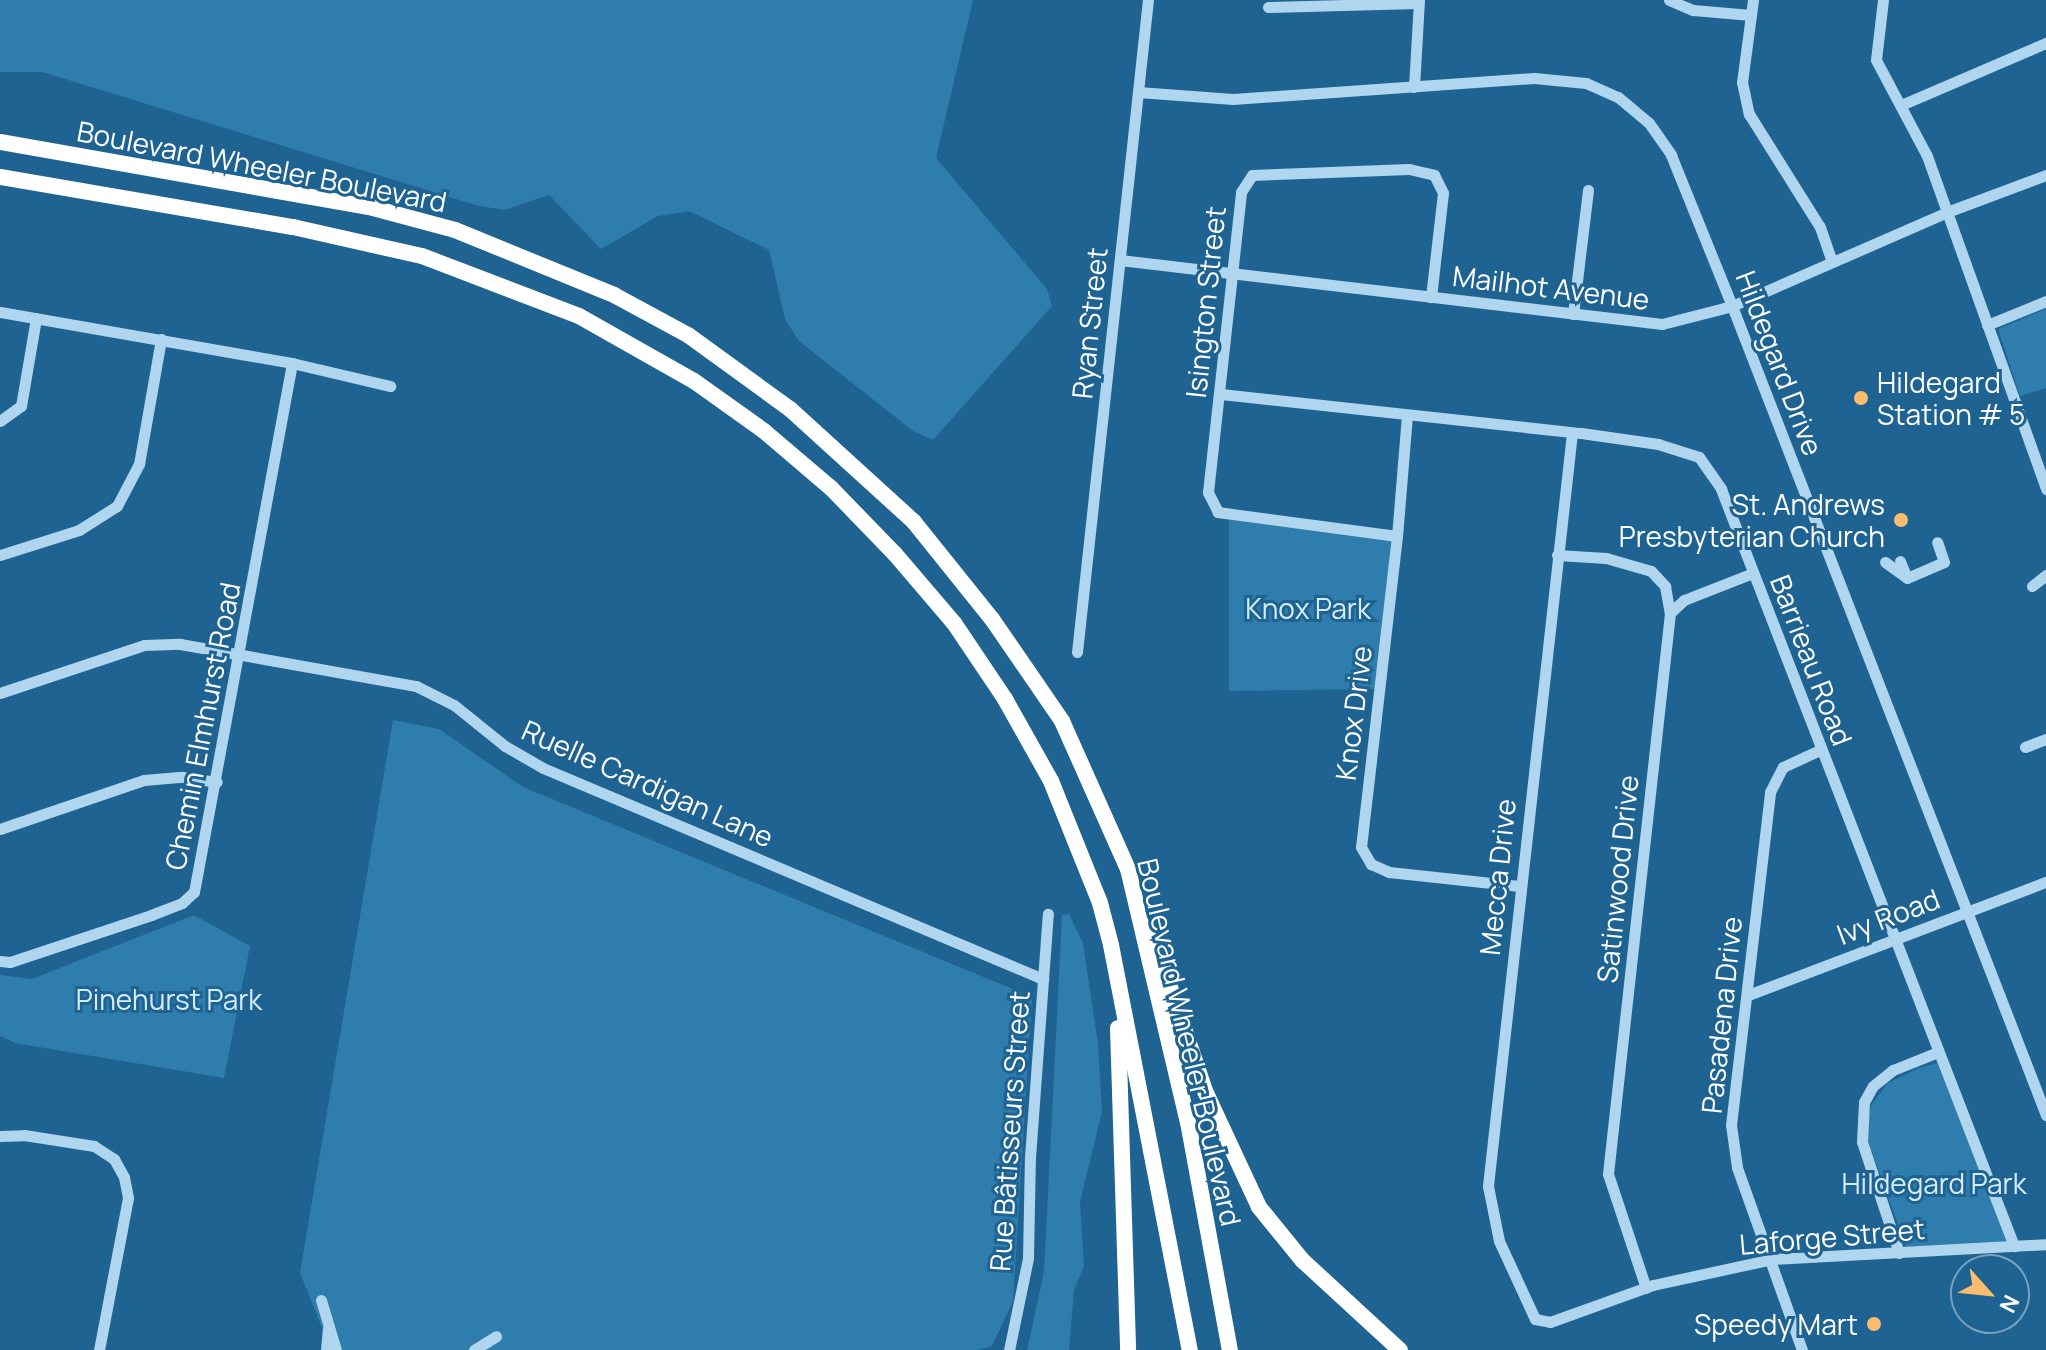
<!DOCTYPE html>
<html>
<head>
<meta charset="utf-8">
<style>
  body { margin:0 }
  #map { position:relative; width:2046px; height:1350px; overflow:hidden; background:#1e6392; font-family:Manrope,sans-serif }
  div>[style] { position:absolute }
  .green>* { inset:0; background:#2e7dad }
  .minor>* { height:11px; margin:-5.5px; padding:0 5.5px; transform-origin:5.5px; border-radius:5.5px; background:#afd6ee }
  .highway>* { height:16px; margin:-8px; padding:0 8px; transform-origin:8px; border-radius:8px; background:#fff }
  .dots>* { width:22px; height:22px; translate:-50% -50%; box-sizing:border-box; border:4px solid #1e6392; border-radius:50% }
  span { translate:-50% -50%; white-space:nowrap; text-align:center; line-height:1.15; -webkit-text-stroke:6px #1e6392; paint-order:stroke }
  .street-label { font-size:28px; color:#fff }
  .poi-label { font-size:28px; color:#fff }
  .left { translate:0 -50%; text-align:left }
  .right { translate:-100% -50%; text-align:right }
  .park-label { font-size:28px; color:#d5ecfa }
  .north { position:absolute; left:1950px; top:1254px; width:80px; height:80px; box-sizing:border-box; background:#1e6392; border:2px solid #78a1be; border-radius:50%; rotate:117deg; font-size:22px; font-weight:700; line-height:32px; text-align:center; color:#fff }
  .north::after { content:''; display:block; margin:auto; width:28px; height:36px; background:#fcbc6e; clip-path:polygon(50% 0,100% 100%,50% 72%,0 100%) }
</style>
</head>
<body>
<div id="map">
  <div class="green">
    <i style="clip-path:polygon(0 0,973px 0,936px 158px,1047px 289px,1052px 306px,933px 440px,913px 431px,799px 341px,785px 319px,769px 250px,689px 211px,658px 216px,601px 249px,549px 195px,505px 210px,479px 206px,42px 72px,0 72px)"></i>
    <i style="clip-path:polygon(2046px 309px,2046px 388px,2020px 396px,1998px 329px)"></i>
    <i style="clip-path:polygon(1229px 513px,1397px 536px,1374px 689px,1229px 691px)"></i>
    <i style="clip-path:polygon(393px 720px,439px 729px,523px 787px,1032px 997px,1013px 1301px,992px 1346px,977px 1350px,331px 1350px,300px 1273px)"></i>
    <i style="clip-path:polygon(1069px 914px,1083px 943px,1098px 1044px,1102px 1111px,1080px 1202px,1084px 1266px,1074px 1290px,1069px 1350px,1027px 1350px,1044px 1272px,1062px 915px)"></i>
    <i style="clip-path:polygon(194px 915px,250px 946px,224px 1078px,15px 1043px,0 1036px,0 975px,32px 979px)"></i>
    <i style="clip-path:polygon(1937px 1063px,2008px 1242px,1906px 1247px,1868px 1141px,1868px 1121px,1871px 1105px,1888px 1083px,1919px 1068px)"></i>
  </div>
  <div class="minor">
    <i style="left:1669px;top:0;width:26px;rotate:23deg"></i>
    <i style="left:1693px;top:10px;width:58px;rotate:4.9deg"></i>
    <i style="left:1753px;top:0;width:83px;rotate:97.6deg"></i>
    <i style="left:1742px;top:82px;width:33px;rotate:78deg"></i>
    <i style="left:1749px;top:114px;width:133px;rotate:57.9deg"></i>
    <i style="left:1820px;top:227px;width:37px;rotate:71deg"></i>
    <i style="left:1883px;top:0;width:60px;rotate:96.7deg"></i>
    <i style="left:1876px;top:60px;width:109px;rotate:62deg"></i>
    <i style="left:1927px;top:156px;width:354px;rotate:70.3deg"></i>
    <i style="left:1268px;top:7px;width:150px;rotate:-1.5deg"></i>
    <i style="left:1414px;top:87px;width:87px;rotate:-86.7deg"></i>
    <i style="left:1138px;top:92px;width:95px;rotate:4.2deg"></i>
    <i style="left:1233px;top:99px;width:302px;rotate:-4deg"></i>
    <i style="left:1534px;top:78px;width:52px;rotate:5.5deg"></i>
    <i style="left:1586px;top:83px;width:35px;rotate:24deg"></i>
    <i style="left:1618px;top:97px;width:40px;rotate:40deg"></i>
    <i style="left:1649px;top:123px;width:39px;rotate:55deg"></i>
    <i style="left:1671px;top:155px;width:163px;rotate:68deg"></i>
    <i style="left:1732px;top:306px;width:868px;rotate:68.79deg"></i>
    <i style="left:1901px;top:105px;width:158px;rotate:-23.2deg"></i>
    <i style="left:1120px;top:260px;width:546px;rotate:6.73deg"></i>
    <i style="left:1662px;top:324px;width:72px;rotate:-14.4deg"></i>
    <i style="left:1732px;top:306px;width:235px;rotate:-23.6deg"></i>
    <i style="left:1947px;top:212px;width:106px;rotate:-20.5deg"></i>
    <i style="left:0;top:312px;width:296px;rotate:9.9deg"></i>
    <i style="left:292px;top:363px;width:101px;rotate:13.2deg"></i>
    <i style="left:1573px;top:314px;width:125px;rotate:-83.1deg"></i>
    <i style="left:1987px;top:325px;width:64px;rotate:-22.1deg"></i>
    <i style="left:1221px;top:394px;width:362px;rotate:6.2deg"></i>
    <i style="left:1581px;top:433px;width:78px;rotate:8.1deg"></i>
    <i style="left:1658px;top:444px;width:43px;rotate:17.6deg"></i>
    <i style="left:1699px;top:457px;width:39px;rotate:55deg"></i>
    <i style="left:1721px;top:489px;width:812px;rotate:68.84deg"></i>
    <i style="left:1407px;top:415px;width:121px;rotate:94.7deg"></i>
    <i style="left:1397px;top:536px;width:313px;rotate:96.6deg"></i>
    <i style="left:1361px;top:847px;width:20px;rotate:60deg"></i>
    <i style="left:1371px;top:864px;width:20px;rotate:24deg"></i>
    <i style="left:1389px;top:872px;width:131px;rotate:6.1deg"></i>
    <i style="left:0;top:421px;width:26px;rotate:-36deg"></i>
    <i style="left:21px;top:406px;width:89px;rotate:-80.3deg"></i>
    <i style="left:1572px;top:433px;width:758px;rotate:96.37deg"></i>
    <i style="left:1488px;top:1186px;width:56px;rotate:78.7deg"></i>
    <i style="left:1499px;top:1241px;width:86px;rotate:65.2deg"></i>
    <i style="left:1535px;top:1319px;width:15px;rotate:11deg"></i>
    <i style="left:1550px;top:1322px;width:109px;rotate:-19.8deg"></i>
    <i style="left:1653px;top:1285px;width:122px;rotate:-12.3deg"></i>
    <i style="left:1772px;top:1259px;width:274px;rotate:-3.1deg"></i>
    <i style="left:1397px;top:536px;width:181px;rotate:-172.4deg"></i>
    <i style="left:1218px;top:512px;width:22px;rotate:-117deg"></i>
    <i style="left:1208px;top:492px;width:302px;rotate:-83.7deg"></i>
    <i style="left:1241px;top:192px;width:20px;rotate:-57deg"></i>
    <i style="left:1252px;top:175px;width:157px;rotate:-2.2deg"></i>
    <i style="left:1409px;top:169px;width:26px;rotate:13deg"></i>
    <i style="left:1434px;top:175px;width:20px;rotate:63deg"></i>
    <i style="left:1443px;top:193px;width:105px;rotate:96.6deg"></i>
    <i style="left:0;top:555px;width:83px;rotate:-17.6deg"></i>
    <i style="left:79px;top:530px;width:45px;rotate:-32.3deg"></i>
    <i style="left:117px;top:506px;width:47px;rotate:-62.4deg"></i>
    <i style="left:139px;top:464px;width:127px;rotate:-80deg"></i>
    <i style="left:1557px;top:555px;width:49px;rotate:3.5deg"></i>
    <i style="left:1606px;top:558px;width:47px;rotate:16.1deg"></i>
    <i style="left:1651px;top:571px;width:21px;rotate:47deg"></i>
    <i style="left:1665px;top:586px;width:27px;rotate:80deg"></i>
    <i style="left:1670px;top:613px;width:564px;rotate:96.31deg"></i>
    <i style="left:1608px;top:1174px;width:120px;rotate:71.6deg"></i>
    <i style="left:1900px;top:561px;width:18px;rotate:68deg"></i>
    <i style="left:1907px;top:578px;width:40px;rotate:-23.4deg"></i>
    <i style="left:1944px;top:562px;width:21px;rotate:-109deg"></i>
    <i style="left:1885px;top:562px;width:27px;rotate:36deg"></i>
    <i style="left:2032px;top:586px;width:18px;rotate:-38deg"></i>
    <i style="left:1670px;top:613px;width:19px;rotate:-43deg"></i>
    <i style="left:1684px;top:600px;width:74px;rotate:-21.4deg"></i>
    <i style="left:1077px;top:652px;width:656px;rotate:-83.79deg"></i>
    <i style="left:0;top:693px;width:152px;rotate:-18.4deg"></i>
    <i style="left:144px;top:645px;width:36px;rotate:-2deg"></i>
    <i style="left:180px;top:644px;width:240px;rotate:10.1deg"></i>
    <i style="left:416px;top:686px;width:42px;rotate:26.6deg"></i>
    <i style="left:454px;top:705px;width:65px;rotate:38.8deg"></i>
    <i style="left:505px;top:746px;width:44px;rotate:30.1deg"></i>
    <i style="left:543px;top:768px;width:543px;rotate:22.88deg"></i>
    <i style="left:2025px;top:747px;width:22px;rotate:-21deg"></i>
    <i style="left:0;top:829px;width:152px;rotate:-18.8deg"></i>
    <i style="left:144px;top:780px;width:38px;rotate:-5deg"></i>
    <i style="left:182px;top:777px;width:35px;rotate:8deg"></i>
    <i style="left:0;top:961px;width:10px;rotate:6deg"></i>
    <i style="left:10px;top:962px;width:149px;rotate:-18.4deg"></i>
    <i style="left:151px;top:915px;width:33px;rotate:-21deg"></i>
    <i style="left:182px;top:903px;width:16px;rotate:-43deg"></i>
    <i style="left:194px;top:892px;width:538px;rotate:-79.5deg"></i>
    <i style="left:1748px;top:995px;width:319px;rotate:-20.8deg"></i>
    <i style="left:0;top:1136px;width:24px;rotate:-2deg"></i>
    <i style="left:24px;top:1135px;width:71px;rotate:8.9deg"></i>
    <i style="left:94px;top:1146px;width:24px;rotate:33deg"></i>
    <i style="left:114px;top:1159px;width:21px;rotate:61deg"></i>
    <i style="left:124px;top:1177px;width:21px;rotate:79deg"></i>
    <i style="left:128px;top:1198px;width:155px;rotate:100.8deg"></i>
    <i style="left:1899px;top:1253px;width:117px;rotate:-108.4deg"></i>
    <i style="left:1862px;top:1142px;width:40px;rotate:-87.1deg"></i>
    <i style="left:1864px;top:1102px;width:18px;rotate:-61deg"></i>
    <i style="left:1873px;top:1086px;width:26px;rotate:-39deg"></i>
    <i style="left:1893px;top:1070px;width:48px;rotate:-21.8deg"></i>
    <i style="left:321px;top:1300px;width:52px;rotate:73.3deg"></i>
    <i style="left:326px;top:1350px;width:21px;rotate:-85deg"></i>
    <i style="left:474px;top:1350px;width:26px;rotate:-32deg"></i>
    <i style="left:1009px;top:1350px;width:94px;rotate:-78.3deg"></i>
    <i style="left:1028px;top:1258px;width:101px;rotate:-88.9deg"></i>
    <i style="left:1030px;top:1157px;width:244px;rotate:-85.8deg"></i>
    <i style="left:1802px;top:1350px;width:194px;rotate:-109.6deg"></i>
    <i style="left:1737px;top:1167px;width:42px;rotate:-98.1deg"></i>
    <i style="left:1731px;top:1125px;width:335px;rotate:-83.3deg"></i>
    <i style="left:1770px;top:792px;width:28px;rotate:-63deg"></i>
    <i style="left:1783px;top:767px;width:41px;rotate:-24.7deg"></i>
  </div>
  <div class="highway">
    <i style="left:0;top:142px;width:379px;rotate:10deg"></i>
    <i style="left:373px;top:208px;width:85px;rotate:15deg"></i>
    <i style="left:455px;top:230px;width:172px;rotate:22.2deg"></i>
    <i style="left:614px;top:295px;width:84px;rotate:28.4deg"></i>
    <i style="left:688px;top:335px;width:126px;rotate:36deg"></i>
    <i style="left:790px;top:409px;width:168px;rotate:42.3deg"></i>
    <i style="left:914px;top:522px;width:124px;rotate:51.2deg"></i>
    <i style="left:992px;top:619px;width:124px;rotate:55.5deg"></i>
    <i style="left:1062px;top:721px;width:162px;rotate:66deg"></i>
    <i style="left:1128px;top:869px;width:260px;rotate:76.7deg"></i>
    <i style="left:1188px;top:1122px;width:232px;rotate:79.6deg"></i>
    <i style="left:0;top:177px;width:297px;rotate:9.7deg"></i>
    <i style="left:293px;top:227px;width:132px;rotate:12.7deg"></i>
    <i style="left:422px;top:256px;width:168px;rotate:20.9deg"></i>
    <i style="left:579px;top:316px;width:132px;rotate:29.5deg"></i>
    <i style="left:694px;top:381px;width:86px;rotate:35.5deg"></i>
    <i style="left:764px;top:431px;width:88px;rotate:40.4deg"></i>
    <i style="left:831px;top:488px;width:92px;rotate:45.9deg"></i>
    <i style="left:895px;top:554px;width:91px;rotate:49.5deg"></i>
    <i style="left:954px;top:623px;width:92px;rotate:56.1deg"></i>
    <i style="left:1005px;top:699px;width:94px;rotate:60.7deg"></i>
    <i style="left:1051px;top:781px;width:131px;rotate:68.1deg"></i>
    <i style="left:1100px;top:903px;width:43px;rotate:75.3deg"></i>
    <i style="left:1111px;top:945px;width:413px;rotate:79deg"></i>
    <i style="left:1152px;top:934px;width:166px;rotate:71.3deg"></i>
    <i style="left:1205px;top:1091px;width:128px;rotate:65deg"></i>
    <i style="left:1259px;top:1207px;width:68px;rotate:50.9deg"></i>
    <i style="left:1302px;top:1260px;width:133px;rotate:42.6deg"></i>
    <i style="left:1118px;top:1028px;width:322px;rotate:88.2deg"></i>
  </div>
  <div class="dots">
    <i style="left:1861px;top:398px;background:#fcbc6e"></i>
    <i style="left:1901px;top:520px;background:#fcbc6e"></i>
    <i style="left:1874px;top:1324px;background:#fcbc6e"></i>
  </div>
  <div class="street-label">
    <span style="left:262px;top:166px;rotate:11deg">Boulevard Wheeler Boulevard</span>
    <span style="left:1551px;top:287px;rotate:7deg">Mailhot Avenue</span>
    <span style="left:1205px;top:302px;rotate:-84deg">Isington Street</span>
    <span style="left:1089px;top:323px;rotate:-84deg">Ryan Street</span>
    <span style="left:1780px;top:363px;rotate:69deg">Hildegard Drive</span>
    <span style="left:1812px;top:660px;rotate:69deg">Barrieau Road</span>
    <span style="left:1353px;top:713px;rotate:-83deg">Knox Drive</span>
    <span style="left:202px;top:726px;rotate:-79deg">Chemin Elmhurst Road</span>
    <span style="left:648px;top:783px;rotate:24deg">Ruelle Cardigan Lane</span>
    <span style="left:1497px;top:877px;rotate:-84deg">Mecca Drive</span>
    <span style="left:1617px;top:879px;rotate:-84deg">Satinwood Drive</span>
    <span style="left:1888px;top:916px;rotate:-21deg">Ivy Road</span>
    <span style="left:1721px;top:1015px;rotate:-84deg">Pasadena Drive</span>
    <span style="left:1190px;top:1042px;rotate:77deg">Boulevard Wheeler Boulevard</span>
    <span style="left:1009px;top:1131px;rotate:-86deg">Rue Bâtisseurs Street</span>
    <span style="left:1832px;top:1236px;rotate:-5deg">Laforge Street</span>
  </div>
  <div class="poi-label">
    <span class="left" style="left:1877px;top:398px">Hildegard<br>Station # 5</span>
    <span class="right" style="left:1885px;top:520px">St. Andrews<br>Presbyterian Church</span>
    <span class="right" style="left:1858px;top:1324px">Speedy Mart</span>
  </div>
  <div class="park-label">
    <span style="left:1308px;top:608px">Knox Park</span>
    <span style="left:169px;top:999px">Pinehurst Park</span>
    <span style="left:1934px;top:1183px">Hildegard Park</span>
  </div>
  <div class="north">N</div>
</div>
</body>
</html>
